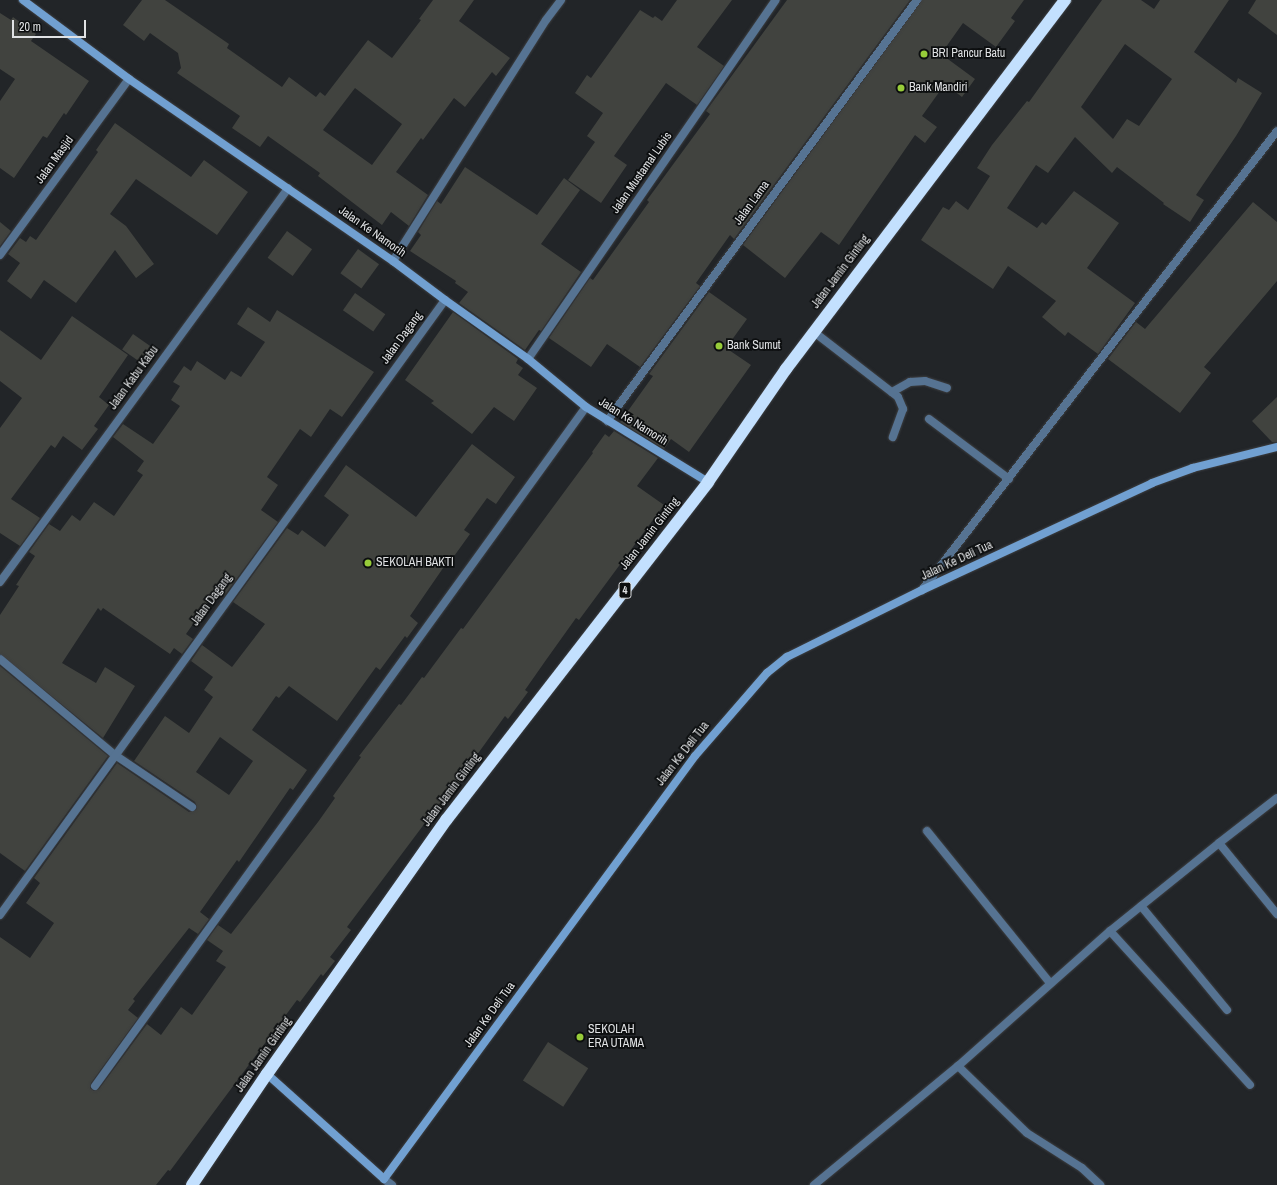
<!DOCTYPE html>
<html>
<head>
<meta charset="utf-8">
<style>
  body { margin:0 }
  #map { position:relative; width:1277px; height:1185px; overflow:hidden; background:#222528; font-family:"Archivo Narrow",sans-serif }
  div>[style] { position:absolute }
  .building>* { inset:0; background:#41433f; transform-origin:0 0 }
  .roads { filter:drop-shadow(0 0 1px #3d3f42) drop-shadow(0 0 1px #3d3f42) }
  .street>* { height:8px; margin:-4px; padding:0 4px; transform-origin:4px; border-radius:4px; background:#567392 }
  .secondary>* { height:8px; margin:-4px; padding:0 4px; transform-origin:4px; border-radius:4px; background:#71a0d1 }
  .highway>* { height:12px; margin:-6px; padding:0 6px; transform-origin:6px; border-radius:6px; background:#c3e0fe }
  .dots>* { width:11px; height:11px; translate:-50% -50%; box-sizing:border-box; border:2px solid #0c0e0f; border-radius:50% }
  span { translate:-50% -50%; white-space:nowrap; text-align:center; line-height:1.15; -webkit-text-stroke:3.5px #0c0e0f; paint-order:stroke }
  .shield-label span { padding:1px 3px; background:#0c0e0f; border:1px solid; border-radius:3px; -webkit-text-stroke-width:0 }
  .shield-label { font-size:11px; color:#e0e2e4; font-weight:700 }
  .poi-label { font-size:12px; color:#e0e2e4 }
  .left { translate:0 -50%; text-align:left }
  .street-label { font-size:12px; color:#e0e2e4 }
  .scale { position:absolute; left:12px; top:20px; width:74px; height:18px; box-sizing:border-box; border:2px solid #e0e2e4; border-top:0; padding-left:5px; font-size:12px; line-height:14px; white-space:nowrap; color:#e0e2e4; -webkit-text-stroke:3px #0c0e0f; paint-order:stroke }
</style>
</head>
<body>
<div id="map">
  <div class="building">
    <i style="clip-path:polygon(evenodd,142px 0,165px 0,229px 44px,227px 48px,282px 87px,289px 77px,316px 97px,320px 92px,325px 96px,368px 40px,392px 58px,421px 20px,419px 19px,433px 0,474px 0,459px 21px,510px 58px,496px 76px,492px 72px,465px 107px,454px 98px,423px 140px,421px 138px,396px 172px,428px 195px,409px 226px,391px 212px,382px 225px,318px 176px,320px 173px,268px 136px,260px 147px,232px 128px,240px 116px,177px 73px,181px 68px,178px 53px,150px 33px,144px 41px,123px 25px,142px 0,355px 88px,402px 124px,372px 165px,323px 130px,355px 88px)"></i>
    <i style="clip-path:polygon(677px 0,732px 0,697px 47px,724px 66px,697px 105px,666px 83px,614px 156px,627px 165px,601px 203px,568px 180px,595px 142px,587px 136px,603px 113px,575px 93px,587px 75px,591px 78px,640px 10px,653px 18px,655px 16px,662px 21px)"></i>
    <i style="clip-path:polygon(787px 0,910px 0,734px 239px,730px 235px,696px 283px,700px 286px,640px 367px,607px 344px,591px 367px,549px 338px,590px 278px,593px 280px,649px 202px,647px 200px,710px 114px,706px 111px)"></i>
    <i style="clip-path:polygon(922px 0,1024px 0,1011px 18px,1015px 21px,996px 47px,963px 23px,941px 54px,975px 79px,962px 97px,945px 84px,922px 116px,937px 127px,925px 143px,915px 135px,839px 245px,821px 232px,785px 278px,743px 245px)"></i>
    <i style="clip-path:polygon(evenodd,1102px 0,1141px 0,1154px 9px,1160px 0,1229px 0,1194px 52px,1236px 83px,1238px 78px,1262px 93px,1236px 136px,1196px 195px,1204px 200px,1190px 222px,1163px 204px,1164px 203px,1117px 167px,1112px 173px,1075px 137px,1048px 173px,1036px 165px,1007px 208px,1037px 228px,1042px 222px,1046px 225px,1074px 191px,1119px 223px,1087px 268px,1135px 303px,1098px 354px,1068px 332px,1065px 336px,1042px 317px,1056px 301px,1008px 266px,993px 289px,921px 240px,943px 207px,949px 210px,956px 201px,968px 210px,990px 176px,977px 168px,992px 145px,1027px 101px,1029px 102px,1102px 0,1125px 44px,1172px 79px,1139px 126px,1127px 119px,1113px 139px,1081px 107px,1125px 44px)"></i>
    <i style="clip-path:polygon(1256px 0,1277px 0,1277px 35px,1248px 13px)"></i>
    <i style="clip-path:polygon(0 13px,11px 20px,13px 17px,36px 34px,31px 41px,89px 81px,66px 115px,64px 113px,47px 138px,43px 136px,14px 178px,0 168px,0 101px,15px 79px,0 69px)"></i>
    <i style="clip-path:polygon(115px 123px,191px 177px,204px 160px,248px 192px,217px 235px,136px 179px,110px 214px,126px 226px,154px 264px,136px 278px,115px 250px,76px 303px,44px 280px,31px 299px,7px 281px,20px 263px,8px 254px,20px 238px,26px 242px,30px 236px,36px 240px,98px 152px,96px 150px)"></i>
    <i style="clip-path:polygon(465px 167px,537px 215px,564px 178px,580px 190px,541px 244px,581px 272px,541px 331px,539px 330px,525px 350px,459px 303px,468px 292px,455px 283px,456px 281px,410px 251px,421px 235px,418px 232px,437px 201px,441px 204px)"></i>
    <i style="clip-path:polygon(1253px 202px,1277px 222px,1277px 281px,1204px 367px,1211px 373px,1180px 413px,1108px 359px,1136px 322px,1145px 329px)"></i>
    <i style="clip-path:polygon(0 222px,11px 231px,0 246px)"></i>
    <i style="left:287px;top:231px;width:31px;height:33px;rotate:36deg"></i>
    <i style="left:358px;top:249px;width:26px;height:30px;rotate:36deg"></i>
    <i style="clip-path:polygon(709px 292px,747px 319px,726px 348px,751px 365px,689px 452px,671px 439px,664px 449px,620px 422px,653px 376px,649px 374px)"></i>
    <i style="left:355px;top:293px;width:37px;height:21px;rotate:35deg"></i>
    <i style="clip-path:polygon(248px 307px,270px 322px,277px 310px,374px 372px,342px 417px,330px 409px,311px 437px,300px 429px,267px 477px,278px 485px,261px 510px,278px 522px,224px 596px,217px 590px,186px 634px,193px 639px,182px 654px,174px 648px,170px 654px,103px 608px,101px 611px,98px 608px,62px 663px,96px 683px,105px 667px,135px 686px,103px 738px,0 654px,0 615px,19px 586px,16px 585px,35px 556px,29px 552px,49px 524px,60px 531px,72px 515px,80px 521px,94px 502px,114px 516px,143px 475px,137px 471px,144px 461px,113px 437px,123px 424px,153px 444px,180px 406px,171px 400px,180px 386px,173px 382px,184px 366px,191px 371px,197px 361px,225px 380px,231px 371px,241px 377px,265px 342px,237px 324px)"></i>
    <i style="clip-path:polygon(453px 312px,518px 359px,516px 363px,523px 368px,518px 375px,537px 388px,514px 421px,494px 407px,472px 434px,431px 403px,434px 401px,405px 380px)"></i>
    <i style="clip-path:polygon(72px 316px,128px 355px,99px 397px,109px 405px,94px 426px,98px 429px,82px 450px,63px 436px,55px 448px,51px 445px,11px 499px,40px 518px,20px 546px,0 533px,0 428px,22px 398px,0 381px,0 330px,41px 360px)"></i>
    <i style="left:133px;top:334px;width:24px;height:19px;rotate:35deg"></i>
    <i style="clip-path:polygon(1277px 397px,1277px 442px,1272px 442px,1252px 421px)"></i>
    <i style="clip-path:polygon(evenodd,614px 431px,658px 458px,637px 486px,664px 505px,579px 620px,576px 618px,546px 660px,525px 690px,528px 692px,508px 719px,505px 716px,474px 759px,476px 760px,437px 813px,434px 811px,347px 927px,351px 930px,330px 957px,335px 961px,323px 976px,321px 974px,300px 1002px,297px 1000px,170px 1171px,168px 1170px,156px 1185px,0 1185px,0 937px,30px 958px,54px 923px,26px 903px,40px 883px,34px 878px,117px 763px,189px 812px,196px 810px,197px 807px,195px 802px,134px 761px,165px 716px,189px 733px,213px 697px,204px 690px,213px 677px,191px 661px,202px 645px,232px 667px,265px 624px,233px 602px,287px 528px,298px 535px,302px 530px,325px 547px,349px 515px,324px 496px,346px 465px,416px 517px,472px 444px,515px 477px,496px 504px,487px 498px,464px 530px,470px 534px,452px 559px,450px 558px,410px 616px,418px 623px,407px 638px,405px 636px,380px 670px,376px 667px,337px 721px,289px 686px,279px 698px,276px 696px,252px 730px,307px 770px,293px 790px,290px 788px,239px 862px,237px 860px,200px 912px,209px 919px,198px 934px,189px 928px,133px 999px,135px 1001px,128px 1010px,138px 1018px,91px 1083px,90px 1088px,94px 1091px,99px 1089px,147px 1024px,161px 1035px,181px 1007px,192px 1015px,226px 967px,216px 961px,223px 951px,207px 940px,218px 925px,231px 934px,318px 822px,335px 798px,333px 796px,361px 757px,359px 756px,399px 704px,401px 705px,422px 677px,424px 678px,461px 628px,463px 629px,593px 453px,592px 452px,605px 434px,609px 437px,614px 431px,220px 737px,253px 761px,229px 795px,196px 772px,220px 737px)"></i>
    <i style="clip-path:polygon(0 666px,108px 756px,25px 871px,0 853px)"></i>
    <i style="left:548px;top:1042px;width:48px;height:46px;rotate:33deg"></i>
  </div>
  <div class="roads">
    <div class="street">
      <i style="left:0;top:255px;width:218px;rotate:-53.8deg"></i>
      <i style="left:393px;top:261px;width:285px;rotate:-57.6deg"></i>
      <i style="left:546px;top:20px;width:25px;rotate:-53deg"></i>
      <i style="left:814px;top:332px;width:106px;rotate:37.7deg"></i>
      <i style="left:898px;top:397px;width:13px;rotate:67deg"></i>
      <i style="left:903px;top:409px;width:30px;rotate:110deg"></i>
      <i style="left:528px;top:359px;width:436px;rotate:-55.4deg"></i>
      <i style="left:892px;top:392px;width:21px;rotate:-29deg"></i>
      <i style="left:910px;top:382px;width:15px;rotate:-4deg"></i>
      <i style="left:925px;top:381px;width:23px;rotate:18deg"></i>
      <i style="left:929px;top:419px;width:100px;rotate:36.9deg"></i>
      <i style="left:607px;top:421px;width:523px;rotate:-53.63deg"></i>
      <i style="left:0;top:582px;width:488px;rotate:-53.8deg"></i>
      <i style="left:922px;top:590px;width:580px;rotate:-52.28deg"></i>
      <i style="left:0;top:659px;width:150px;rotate:39.9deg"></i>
      <i style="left:115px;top:755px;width:93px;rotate:34deg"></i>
      <i style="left:927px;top:831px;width:196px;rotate:51deg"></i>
      <i style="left:1219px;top:843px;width:92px;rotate:50.8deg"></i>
      <i style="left:1141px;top:906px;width:135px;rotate:50.4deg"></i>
      <i style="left:0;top:915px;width:759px;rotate:-54.11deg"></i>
      <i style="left:1110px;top:931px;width:208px;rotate:47.7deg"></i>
      <i style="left:958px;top:1066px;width:96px;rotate:44.2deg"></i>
      <i style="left:1027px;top:1133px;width:65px;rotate:32.5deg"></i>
      <i style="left:1082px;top:1168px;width:25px;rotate:43deg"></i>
      <i style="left:95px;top:1086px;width:838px;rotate:-54.13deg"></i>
      <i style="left:384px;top:1179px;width:10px;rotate:37deg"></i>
      <i style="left:814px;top:1185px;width:187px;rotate:-39.6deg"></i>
      <i style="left:958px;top:1066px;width:203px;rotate:-41.6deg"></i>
      <i style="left:1110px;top:931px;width:140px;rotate:-38.9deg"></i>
      <i style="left:1219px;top:843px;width:73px;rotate:-37.8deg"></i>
    </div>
    <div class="secondary">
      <i style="left:23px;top:0;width:132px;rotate:36.7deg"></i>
      <i style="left:129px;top:79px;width:321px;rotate:34.6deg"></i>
      <i style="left:393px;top:261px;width:65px;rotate:36.9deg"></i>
      <i style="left:445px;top:300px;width:102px;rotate:35.4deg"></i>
      <i style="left:528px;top:359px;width:75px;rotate:39.6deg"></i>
      <i style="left:586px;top:407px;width:143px;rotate:31.6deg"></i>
      <i style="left:267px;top:1074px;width:157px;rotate:41.9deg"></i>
      <i style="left:384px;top:1179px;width:525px;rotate:-53.68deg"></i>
      <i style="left:695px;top:756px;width:110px;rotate:-49.1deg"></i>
      <i style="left:767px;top:673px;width:26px;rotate:-39deg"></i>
      <i style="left:787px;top:657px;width:151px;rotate:-26.4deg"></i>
      <i style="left:922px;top:590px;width:254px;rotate:-24.9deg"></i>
      <i style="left:1152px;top:483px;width:44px;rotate:-20.1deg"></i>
      <i style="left:1193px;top:468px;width:87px;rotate:-14deg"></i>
    </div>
    <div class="highway">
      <i style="left:192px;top:1185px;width:134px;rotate:-56deg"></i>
      <i style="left:267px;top:1074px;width:312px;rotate:-54.8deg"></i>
      <i style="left:447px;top:819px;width:426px;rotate:-52.2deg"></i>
      <i style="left:708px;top:482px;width:137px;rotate:-55.4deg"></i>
      <i style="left:786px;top:369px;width:463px;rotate:-52.9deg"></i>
    </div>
  </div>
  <div class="dots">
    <i style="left:924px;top:54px;background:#97cc39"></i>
    <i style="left:901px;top:88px;background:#97cc39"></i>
    <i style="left:719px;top:346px;background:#97cc39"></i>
    <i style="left:368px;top:563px;background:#97cc39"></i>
    <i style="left:580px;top:1037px;background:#97cc39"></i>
  </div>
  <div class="shield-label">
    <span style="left:625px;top:590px">4</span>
  </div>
  <div class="poi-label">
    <span class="left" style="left:932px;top:54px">BRI Pancur Batu</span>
    <span class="left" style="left:909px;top:88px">Bank Mandiri</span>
    <span class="left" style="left:727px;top:346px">Bank Sumut</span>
    <span class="left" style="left:376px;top:563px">SEKOLAH BAKTI</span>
    <span class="left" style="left:588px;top:1037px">SEKOLAH<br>ERA UTAMA</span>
  </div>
  <div class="street-label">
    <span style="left:55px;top:160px;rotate:-54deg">Jalan Masjid</span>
    <span style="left:642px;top:173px;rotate:-55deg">Jalan Mustamal Lubis</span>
    <span style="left:752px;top:203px;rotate:-54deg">Jalan Lama</span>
    <span style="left:372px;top:232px;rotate:35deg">Jalan Ke Namorih</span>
    <span style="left:841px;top:272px;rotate:-53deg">Jalan Jamin Ginting</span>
    <span style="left:402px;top:338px;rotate:-54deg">Jalan Dagang</span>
    <span style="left:134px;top:378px;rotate:-54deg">Jalan Kabu Kabu</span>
    <span style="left:633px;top:422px;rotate:32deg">Jalan Ke Namorih</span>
    <span style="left:650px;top:534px;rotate:-52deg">Jalan Jamin Ginting</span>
    <span style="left:957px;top:561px;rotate:-25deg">Jalan Ke Deli Tua</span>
    <span style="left:212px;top:600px;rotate:-54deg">Jalan Dagang</span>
    <span style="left:683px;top:754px;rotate:-52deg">Jalan Ke Deli Tua</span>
    <span style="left:452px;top:790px;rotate:-53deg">Jalan Jamin Ginting</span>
    <span style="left:490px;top:1015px;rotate:-54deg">Jalan Ke Deli Tua</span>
    <span style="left:264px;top:1055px;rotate:-55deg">Jalan Jamin Ginting</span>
  </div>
  <div class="scale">20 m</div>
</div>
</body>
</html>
